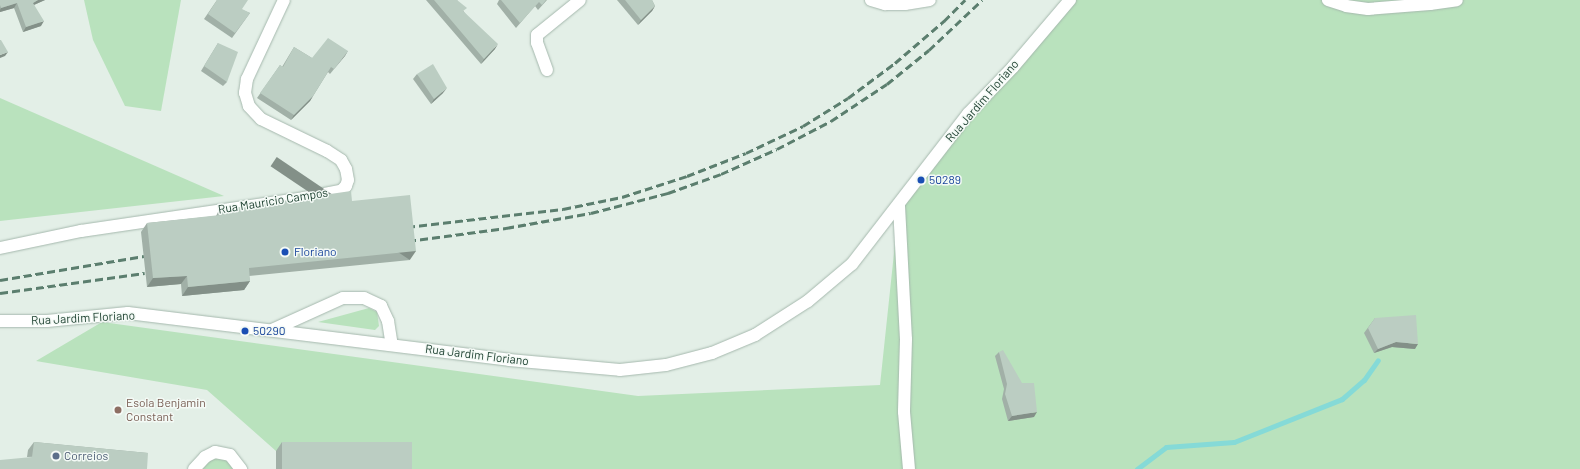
<!DOCTYPE html>
<html>
<head>
<meta charset="utf-8">
<style>
  body { margin:0 }
  #map { position:relative; width:1580px; height:469px; overflow:hidden; background:#e3efe7; font-family:Barlow,sans-serif }
  div>[style] { position:absolute }
  .green>* { inset:0; background:#b9e2bd }
  .stream>* { height:5px; margin:-2.5px; padding:0 2.5px; transform-origin:2.5px; border-radius:2.5px; background:#85dad7 }
  .roads { filter:drop-shadow(0 0 1px #a5b8ad) drop-shadow(0 0 1px #a5b8ad) }
  .street>* { height:12px; margin:-6px; padding:0 6px; transform-origin:6px; border-radius:6px; background:#fff }
  .rail>* { height:3px; margin-top:-1.5px; transform-origin:0; background:repeating-linear-gradient(90deg,#5b7e6e 0 8px,transparent 0 12px) }
  .wall>* { inset:0; background:#a1b0a7 }
  .shaded-wall>* { inset:0; background:#839088; transform-origin:0 0 }
  .building>* { inset:0; background:#bbcdc2; transform-origin:0 0 }
  .dots>* { width:11px; height:11px; translate:-50% -50%; box-sizing:border-box; border:2px solid #f4faf6; border-radius:50% }
  span { translate:-50% -50%; white-space:nowrap; text-align:center; line-height:1.15; -webkit-text-stroke:3px #f4faf6; paint-order:stroke }
  .street-label { font-size:12px; color:#204333 }
  .transit-label { font-size:12px; color:#164399 }
  .left { translate:0 -50%; text-align:left }
  .education-label { font-size:12px; color:#785e54 }
  .service-label { font-size:12px; color:#4e5e75 }
</style>
</head>
<body>
<div id="map">
  <div class="green">
    <i style="clip-path:polygon(84px 0,181px 0,161px 111px,125px 106px,93px 40px)"></i>
    <i style="clip-path:polygon(1063px 0,1580px 0,1580px 469px,408px 469px,276px 451px,207px 390px,36px 361px,102px 322px,638px 396px,880px 385px,899px 206px)"></i>
    <i style="clip-path:polygon(0 98px,224px 196px,0 221px)"></i>
    <i style="clip-path:polygon(369px 308px,377px 312px,379px 326px,375px 330px,318px 322px)"></i>
    <i style="clip-path:polygon(219px 453px,237px 469px,197px 469px)"></i>
  </div>
  <div class="stream">
    <i style="left:1137px;top:469px;width:36px;rotate:-37deg"></i>
    <i style="left:1166px;top:447px;width:68px;rotate:-4.2deg"></i>
    <i style="left:1234px;top:442px;width:116px;rotate:-21.7deg"></i>
    <i style="left:1342px;top:399px;width:29px;rotate:-41deg"></i>
    <i style="left:1364px;top:380px;width:24px;rotate:-55deg"></i>
  </div>
  <div class="roads">
    <div class="street">
      <i style="left:871px;top:0;width:15px;rotate:16deg"></i>
      <i style="left:885px;top:4px;width:20px"></i>
      <i style="left:905px;top:4px;width:25px;rotate:-9deg"></i>
      <i style="left:1328px;top:0;width:19px;rotate:18deg"></i>
      <i style="left:1346px;top:6px;width:22px;rotate:8deg"></i>
      <i style="left:1368px;top:9px;width:62px;rotate:-4.6deg"></i>
      <i style="left:1430px;top:4px;width:27px;rotate:-8deg"></i>
      <i style="left:547px;top:70px;width:29px;rotate:-110deg"></i>
      <i style="left:537px;top:43px;width:8px;rotate:-90deg"></i>
      <i style="left:537px;top:35px;width:55px;rotate:-39.1deg"></i>
      <i style="left:899px;top:206px;width:133px;rotate:87deg"></i>
      <i style="left:906px;top:339px;width:73px;rotate:91.6deg"></i>
      <i style="left:904px;top:412px;width:57px;rotate:85deg"></i>
      <i style="left:0;top:248px;width:83px;rotate:-11.9deg"></i>
      <i style="left:81px;top:231px;width:225px;rotate:-8.4deg"></i>
      <i style="left:304px;top:198px;width:38px;rotate:-11deg"></i>
      <i style="left:341px;top:191px;width:7px;rotate:-45deg"></i>
      <i style="left:346px;top:186px;width:6px;rotate:-72deg"></i>
      <i style="left:348px;top:180px;width:11px;rotate:-100deg"></i>
      <i style="left:346px;top:169px;width:10px;rotate:-119deg"></i>
      <i style="left:341px;top:160px;width:17px;rotate:-147deg"></i>
      <i style="left:327px;top:151px;width:73px;rotate:-154.1deg"></i>
      <i style="left:261px;top:119px;width:18px;rotate:-133deg"></i>
      <i style="left:249px;top:106px;width:14px;rotate:-107deg"></i>
      <i style="left:245px;top:93px;width:14px;rotate:-82deg"></i>
      <i style="left:247px;top:79px;width:87px;rotate:-64.9deg"></i>
      <i style="left:0;top:321px;width:47px"></i>
      <i style="left:47px;top:321px;width:81px;rotate:-5.6deg"></i>
      <i style="left:128px;top:313px;width:384px;rotate:7deg"></i>
      <i style="left:509px;top:360px;width:111px;rotate:5.1deg"></i>
      <i style="left:620px;top:370px;width:46px;rotate:-6.2deg"></i>
      <i style="left:666px;top:365px;width:48px;rotate:-14.6deg"></i>
      <i style="left:712px;top:353px;width:47px;rotate:-22.7deg"></i>
      <i style="left:755px;top:335px;width:63px;rotate:-32.7deg"></i>
      <i style="left:808px;top:301px;width:57px;rotate:-40.1deg"></i>
      <i style="left:852px;top:264px;width:190px;rotate:-52.3deg"></i>
      <i style="left:968px;top:114px;width:65px;rotate:-46.2deg"></i>
      <i style="left:1013px;top:67px;width:88px;rotate:-49.6deg"></i>
      <i style="left:272px;top:330px;width:78px;rotate:-24.3deg"></i>
      <i style="left:343px;top:298px;width:21px"></i>
      <i style="left:364px;top:298px;width:19px;rotate:25deg"></i>
      <i style="left:381px;top:306px;width:17px;rotate:65deg"></i>
      <i style="left:388px;top:321px;width:24px;rotate:81deg"></i>
      <i style="left:194px;top:469px;width:16px;rotate:-47deg"></i>
      <i style="left:205px;top:457px;width:11px;rotate:-27deg"></i>
      <i style="left:215px;top:452px;width:15px;rotate:11deg"></i>
      <i style="left:230px;top:455px;width:18px;rotate:52deg"></i>
    </div>
  </div>
  <div class="rail">
    <i style="left:407px;top:227px;width:157px;rotate:-6.6deg"></i>
    <i style="left:563px;top:209px;width:60px;rotate:-11.5deg"></i>
    <i style="left:622px;top:197px;width:68px;rotate:-17.9deg"></i>
    <i style="left:687px;top:176px;width:63px;rotate:-21.3deg"></i>
    <i style="left:746px;top:153px;width:63px;rotate:-25.3deg"></i>
    <i style="left:803px;top:126px;width:53px;rotate:-31.9deg"></i>
    <i style="left:848px;top:98px;width:59px;rotate:-36.7deg"></i>
    <i style="left:895px;top:63px;width:65px;rotate:-40.6deg"></i>
    <i style="left:944px;top:21px;width:30px;rotate:-45deg"></i>
    <i style="left:408px;top:241px;width:99px;rotate:-7.6deg"></i>
    <i style="left:506px;top:228px;width:86px;rotate:-10deg"></i>
    <i style="left:591px;top:213px;width:80px;rotate:-14.6deg"></i>
    <i style="left:668px;top:193px;width:56px;rotate:-19.7deg"></i>
    <i style="left:721px;top:174px;width:61px;rotate:-24.1deg"></i>
    <i style="left:777px;top:149px;width:61px;rotate:-27.4deg"></i>
    <i style="left:831px;top:121px;width:67px;rotate:-33.5deg"></i>
    <i style="left:887px;top:84px;width:54px;rotate:-39deg"></i>
    <i style="left:929px;top:50px;width:73px;rotate:-43.3deg"></i>
    <i style="left:0;top:280px;width:146px;rotate:-9.5deg"></i>
    <i style="left:0;top:293px;width:146px;rotate:-7.9deg"></i>
  </div>
  <div class="wall">
    <i style="clip-path:polygon(0 0,45px 0,34px 5px,41px 26px,23px 32px,14px 8px,0 12px)"></i>
    <i style="clip-path:polygon(217px 0,250px 13px,232px 38px,204px 19px)"></i>
    <i style="clip-path:polygon(426px 0,457px 0,464px 12px,495px 49px,481px 64px)"></i>
    <i style="clip-path:polygon(499px 0,547px 0,538px 10px,535px 6px,516px 28px,497px 4px)"></i>
    <i style="clip-path:polygon(617px 0,652px 0,655px 6px,652px 11px,638px 25px)"></i>
    <i style="clip-path:polygon(218px 43px,227px 82px,223px 86px,201px 71px)"></i>
    <i style="clip-path:polygon(294px 47px,312px 58px,348px 51px,330px 74px,328px 72px,310px 101px,291px 120px,257px 98px,280px 65px,282px 67px)"></i>
    <i style="clip-path:polygon(417px 74px,443px 93px,431px 104px,413px 79px)"></i>
    <i style="clip-path:polygon(352px 201px,410px 260px,249px 276px,250px 281px,244px 290px,182px 296px,181px 284px,147px 287px,141px 232px,147px 223px,216px 216px,219px 210px)"></i>
    <i style="clip-path:polygon(1375px 318px,1415px 349px,1392px 347px,1374px 353px,1364px 333px)"></i>
    <i style="clip-path:polygon(999px 352px,1034px 417px,1008px 421px,1002px 399px,1004px 389px,995px 356px)"></i>
    <i style="clip-path:polygon(34px 442px,148px 453px,27px 457px,28px 450px)"></i>
    <i style="clip-path:polygon(282px 442px,412px 469px,276px 469px,276px 451px)"></i>
  </div>
  <div class="shaded-wall">
    <i style="clip-path:polygon(38px 0,45px 0,29px 7px,33px 3px)"></i>
    <i style="clip-path:polygon(17px 3px,14px 8px,0 12px,0 10px,1px 8px)"></i>
    <i style="clip-path:polygon(655px 6px,652px 11px,638px 25px,641px 20px)"></i>
    <i style="clip-path:polygon(44px 21px,41px 26px,23px 32px,26px 27px)"></i>
    <i style="clip-path:polygon(498px 44px,495px 49px,481px 64px,484px 59px)"></i>
    <i style="clip-path:polygon(348px 51px,345px 56px,330px 74px,334px 69px)"></i>
    <i style="clip-path:polygon(8px 52px,5px 56px,0 58px,0 55px)"></i>
    <i style="clip-path:polygon(447px 88px,443px 93px,431px 104px,434px 99px)"></i>
    <i style="clip-path:polygon(313px 96px,310px 101px,291px 120px,294px 115px)"></i>
    <i style="left:416px;top:251px;width:11px;height:168px;rotate:124deg"></i>
    <i style="clip-path:polygon(187px 276px,181px 284px,147px 287px,153px 278px)"></i>
    <i style="clip-path:polygon(250px 281px,244px 290px,182px 296px,188px 287px)"></i>
    <i style="clip-path:polygon(1396px 342px,1418px 344px,1415px 349px,1392px 347px,1374px 353px,1378px 349px)"></i>
    <i style="clip-path:polygon(1037px 412px,1034px 417px,1008px 421px,1012px 416px)"></i>
  </div>
  <div class="building">
    <i style="clip-path:polygon(0 0,38px 0,33px 3px,44px 21px,26px 27px,17px 3px,1px 8px,0 5px)"></i>
    <i style="clip-path:polygon(217px 0,248px 0,242px 9px,250px 13px,235px 33px,208px 14px)"></i>
    <i style="clip-path:polygon(434px 0,457px 0,467px 8px,463px 11px,498px 44px,484px 59px)"></i>
    <i style="clip-path:polygon(501px 0,546px 0,542px 5px,539px 2px,520px 23px)"></i>
    <i style="clip-path:polygon(625px 0,652px 0,655px 6px,641px 20px)"></i>
    <i style="clip-path:polygon(328px 38px,348px 51px,334px 69px,331px 67px,313px 96px,294px 115px,260px 93px,280px 65px,283px 67px,294px 47px,312px 58px)"></i>
    <i style="clip-path:polygon(0 40px,1px 40px,8px 52px,0 55px)"></i>
    <i style="clip-path:polygon(218px 43px,238px 52px,227px 82px,204px 66px)"></i>
    <i style="clip-path:polygon(433px 64px,447px 88px,434px 99px,417px 74px)"></i>
    <i style="clip-path:polygon(351px 191px,352px 201px,410px 195px,416px 251px,249px 268px,250px 281px,188px 287px,187px 276px,153px 278px,147px 223px,220px 215px,219px 210px)"></i>
    <i style="clip-path:polygon(1416px 315px,1418px 344px,1396px 342px,1378px 349px,1368px 328px,1375px 318px)"></i>
    <i style="clip-path:polygon(1003px 350px,1022px 383px,1034px 383px,1037px 412px,1012px 416px,1005px 394px,1007px 384px,999px 352px)"></i>
    <i style="clip-path:polygon(34px 442px,148px 453px,147px 469px,0 469px,0 460px,32px 457px)"></i>
    <i style="left:282px;top:442px;width:130px;height:27px"></i>
  </div>
  <div class="dots">
    <i style="left:921px;top:180px;background:#1a4fb4"></i>
    <i style="left:285px;top:252px;background:#1a4fb4"></i>
    <i style="left:245px;top:331px;background:#1a4fb4"></i>
    <i style="left:118px;top:410px;background:#8d6e63"></i>
    <i style="left:56px;top:456px;background:#5c6f8a"></i>
  </div>
  <div class="street-label">
    <span style="left:982px;top:101px;rotate:-49deg">Rua Jardim Floriano</span>
    <span style="left:273px;top:201px;rotate:-9deg">Rua Mauricio Campos</span>
    <span style="left:83px;top:318px;rotate:-3deg">Rua Jardim Floriano</span>
    <span style="left:477px;top:355px;rotate:7deg">Rua Jardim Floriano</span>
  </div>
  <div class="transit-label">
    <span class="left" style="left:929px;top:180px">50289</span>
    <span class="left" style="left:294px;top:252px">Floriano</span>
    <span class="left" style="left:253px;top:331px">50290</span>
  </div>
  <div class="education-label">
    <span class="left" style="left:126px;top:410px">Esola Benjamin<br>Constant</span>
  </div>
  <div class="service-label">
    <span class="left" style="left:64px;top:456px">Correios</span>
  </div>
</div>
</body>
</html>
